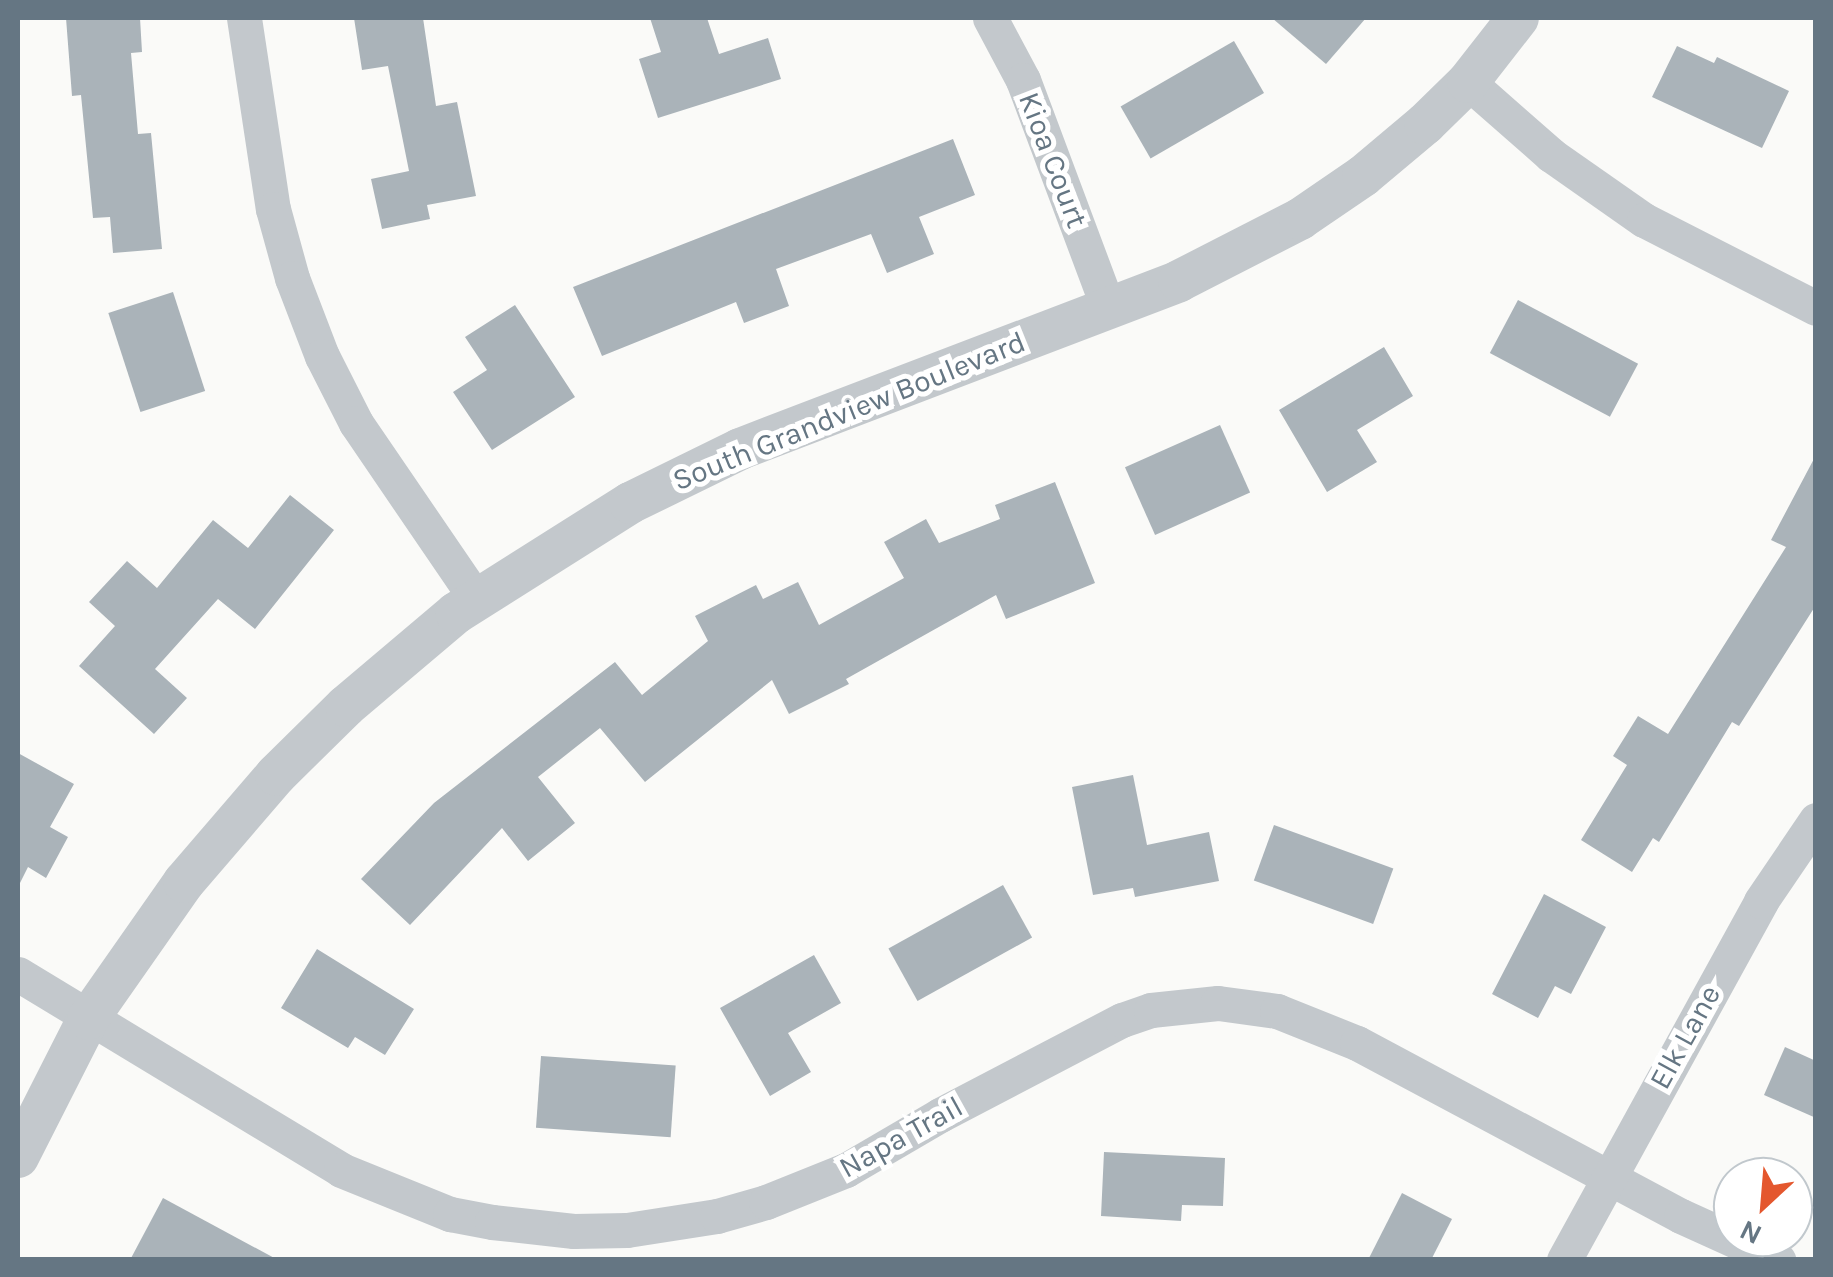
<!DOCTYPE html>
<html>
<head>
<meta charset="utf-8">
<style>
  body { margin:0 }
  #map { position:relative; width:1833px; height:1277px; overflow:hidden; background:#fafaf8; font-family:Karla,sans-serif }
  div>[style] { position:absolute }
  .building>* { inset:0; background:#aab3b9; transform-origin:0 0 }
  .minor>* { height:35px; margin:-17.5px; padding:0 17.5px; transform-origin:17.5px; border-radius:17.5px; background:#c3c8cc }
  .tertiary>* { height:42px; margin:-21px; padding:0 21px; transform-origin:21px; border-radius:21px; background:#c3c8cc }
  span { translate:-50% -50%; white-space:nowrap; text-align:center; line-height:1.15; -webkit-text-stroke:10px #fff; paint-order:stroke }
  .street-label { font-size:30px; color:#657683 }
  .frame { position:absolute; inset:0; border:20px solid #657683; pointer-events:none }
  .north { position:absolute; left:1713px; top:1157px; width:100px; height:100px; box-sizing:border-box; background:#fff; border:2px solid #c1c8cd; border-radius:50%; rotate:206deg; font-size:28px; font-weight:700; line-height:40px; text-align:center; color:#657683 }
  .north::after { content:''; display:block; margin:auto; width:35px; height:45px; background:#e4572e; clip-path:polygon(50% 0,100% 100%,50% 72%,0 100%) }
</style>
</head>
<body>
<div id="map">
  <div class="building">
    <i style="clip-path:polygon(66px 18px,140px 18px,142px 52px,131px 53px,138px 134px,151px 133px,162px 249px,113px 253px,110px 217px,93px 218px,81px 95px,72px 96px)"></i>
    <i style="clip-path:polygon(354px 18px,423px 18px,436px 106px,457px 102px,476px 196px,427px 205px,430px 219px,382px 229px,371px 179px,409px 171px,388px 66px,362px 70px)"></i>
    <i style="clip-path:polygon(650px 18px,707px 18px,719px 54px,768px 38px,781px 79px,658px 118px,639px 59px,661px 52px)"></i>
    <i style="clip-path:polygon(1272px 18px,1366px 18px,1326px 64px)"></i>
    <i style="left:1234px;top:41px;width:60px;height:131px;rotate:60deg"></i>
    <i style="clip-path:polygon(1677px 46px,1714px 63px,1717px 57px,1789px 91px,1762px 148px,1652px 97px)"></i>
    <i style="clip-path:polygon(953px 139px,975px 195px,919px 217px,934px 254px,887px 273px,871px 234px,776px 269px,789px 306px,744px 323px,736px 302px,602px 356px,573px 287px)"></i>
    <i style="left:173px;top:292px;width:104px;height:68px;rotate:72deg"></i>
    <i style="left:1518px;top:300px;width:136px;height:60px;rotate:28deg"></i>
    <i style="clip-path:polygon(515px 305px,575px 397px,492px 450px,453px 392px,487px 370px,465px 337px)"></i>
    <i style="clip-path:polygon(1384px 347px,1413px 396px,1357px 430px,1377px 462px,1327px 492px,1279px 410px)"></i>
    <i style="left:1220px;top:425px;width:74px;height:104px;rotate:66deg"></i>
    <i style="clip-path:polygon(1816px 455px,1816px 605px,1739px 726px,1732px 722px,1659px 842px,1653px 838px,1632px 872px,1581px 840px,1627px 765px,1613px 756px,1638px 716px,1668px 734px,1786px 547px,1771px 540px)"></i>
    <i style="clip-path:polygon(1055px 482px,1095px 583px,1006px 619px,996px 595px,846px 679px,849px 684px,789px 714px,772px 680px,645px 782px,600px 728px,538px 777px,575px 823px,528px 861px,502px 828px,410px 925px,361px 879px,434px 803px,615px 662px,642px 695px,708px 641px,695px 616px,756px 585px,763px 599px,798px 582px,819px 625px,904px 578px,884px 542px,926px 519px,939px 543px,1000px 519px,995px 505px)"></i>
    <i style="clip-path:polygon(290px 495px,334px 530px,255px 629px,218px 599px,155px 669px,187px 698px,154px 734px,79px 666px,115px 626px,89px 602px,127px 561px,157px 588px,213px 520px,248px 548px)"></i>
    <i style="clip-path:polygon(18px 753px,74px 784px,50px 827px,68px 837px,46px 878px,28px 867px,18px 887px)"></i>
    <i style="clip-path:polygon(1133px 775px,1147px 845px,1209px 832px,1219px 881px,1135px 897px,1133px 888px,1093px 895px,1072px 787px)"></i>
    <i style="left:1274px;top:825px;width:127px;height:59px;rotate:20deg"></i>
    <i style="left:1003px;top:885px;width:60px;height:131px;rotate:61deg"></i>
    <i style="clip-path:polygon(1544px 894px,1606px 927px,1571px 994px,1555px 986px,1538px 1018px,1492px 994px)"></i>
    <i style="clip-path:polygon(317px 949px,414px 1009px,385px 1055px,355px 1037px,348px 1048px,281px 1008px)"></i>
    <i style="clip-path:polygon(814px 955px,841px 1003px,788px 1033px,811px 1072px,770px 1096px,720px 1008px)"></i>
    <i style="clip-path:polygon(1785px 1047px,1816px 1061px,1816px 1118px,1764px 1095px)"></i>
    <i style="left:541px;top:1056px;width:135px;height:72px;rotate:4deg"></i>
    <i style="clip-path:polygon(1104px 1152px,1225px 1158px,1223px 1206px,1182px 1205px,1181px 1221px,1101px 1216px)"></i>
    <i style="clip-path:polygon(1402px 1193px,1452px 1219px,1431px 1260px,1368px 1260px)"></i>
    <i style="clip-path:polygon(163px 1198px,278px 1260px,130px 1260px)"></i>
  </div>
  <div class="minor">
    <i style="left:244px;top:18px;width:193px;rotate:81.4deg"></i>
    <i style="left:273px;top:209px;width:72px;rotate:74.6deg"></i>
    <i style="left:292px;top:278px;width:84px;rotate:69deg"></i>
    <i style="left:322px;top:356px;width:75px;rotate:63.1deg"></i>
    <i style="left:356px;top:423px;width:213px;rotate:55.7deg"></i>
    <i style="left:990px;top:18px;width:70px;rotate:62deg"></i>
    <i style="left:1023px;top:80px;width:242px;rotate:69.5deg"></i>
    <i style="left:1468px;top:82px;width:111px;rotate:41.3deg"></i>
    <i style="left:1551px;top:155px;width:113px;rotate:35deg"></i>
    <i style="left:1644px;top:220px;width:193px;rotate:27.1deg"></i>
    <i style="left:18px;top:974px;width:378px;rotate:31.2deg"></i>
    <i style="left:341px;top:1170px;width:118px;rotate:22deg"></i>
    <i style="left:450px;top:1214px;width:43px;rotate:10.8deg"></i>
    <i style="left:492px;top:1222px;width:82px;rotate:6.3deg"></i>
    <i style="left:574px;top:1231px;width:53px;rotate:-1.1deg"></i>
    <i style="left:627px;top:1230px;width:91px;rotate:-8.8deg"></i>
    <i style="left:717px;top:1216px;width:51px;rotate:-15.9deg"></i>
    <i style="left:766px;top:1202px;width:86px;rotate:-21.8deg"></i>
    <i style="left:846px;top:1170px;width:109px;rotate:-30.3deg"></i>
    <i style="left:940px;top:1115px;width:205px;rotate:-27.6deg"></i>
    <i style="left:1122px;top:1020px;width:31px;rotate:-19deg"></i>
    <i style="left:1151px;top:1010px;width:67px;rotate:-6deg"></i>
    <i style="left:1218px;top:1003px;width:60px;rotate:7.7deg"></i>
    <i style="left:1277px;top:1011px;width:86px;rotate:21.8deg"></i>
    <i style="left:1357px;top:1043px;width:367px;rotate:28.1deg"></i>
    <i style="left:1681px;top:1216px;width:107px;rotate:24.4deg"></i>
    <i style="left:1564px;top:1260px;width:409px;rotate:-61.2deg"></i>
    <i style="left:1761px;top:901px;width:98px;rotate:-55.8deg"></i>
  </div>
  <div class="tertiary">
    <i style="left:18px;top:1157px;width:155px;rotate:-63.1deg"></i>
    <i style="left:88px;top:1019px;width:167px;rotate:-55deg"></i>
    <i style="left:184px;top:882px;width:141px;rotate:-49.3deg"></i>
    <i style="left:276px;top:775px;width:98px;rotate:-44.6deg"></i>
    <i style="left:346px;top:706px;width:144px;rotate:-40.2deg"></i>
    <i style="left:456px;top:613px;width:206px;rotate:-32.3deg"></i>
    <i style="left:630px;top:503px;width:123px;rotate:-26.1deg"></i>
    <i style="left:740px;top:449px;width:470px;rotate:-20.9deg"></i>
    <i style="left:1179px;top:281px;width:136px;rotate:-27.1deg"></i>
    <i style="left:1300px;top:219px;width:76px;rotate:-34.3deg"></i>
    <i style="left:1363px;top:176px;width:81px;rotate:-40deg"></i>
    <i style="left:1425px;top:124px;width:60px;rotate:-44.3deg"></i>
    <i style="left:1468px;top:82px;width:81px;rotate:-52deg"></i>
  </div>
  <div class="street-label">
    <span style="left:1053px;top:160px;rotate:69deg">Kioa Court</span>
    <span style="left:849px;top:411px;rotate:-22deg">South Grandview Boulevard</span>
    <span style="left:1685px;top:1037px;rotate:-61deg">Elk Lane</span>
    <span style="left:901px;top:1137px;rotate:-29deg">Napa Trail</span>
  </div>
  <div class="frame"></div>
  <div class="north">N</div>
</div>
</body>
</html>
